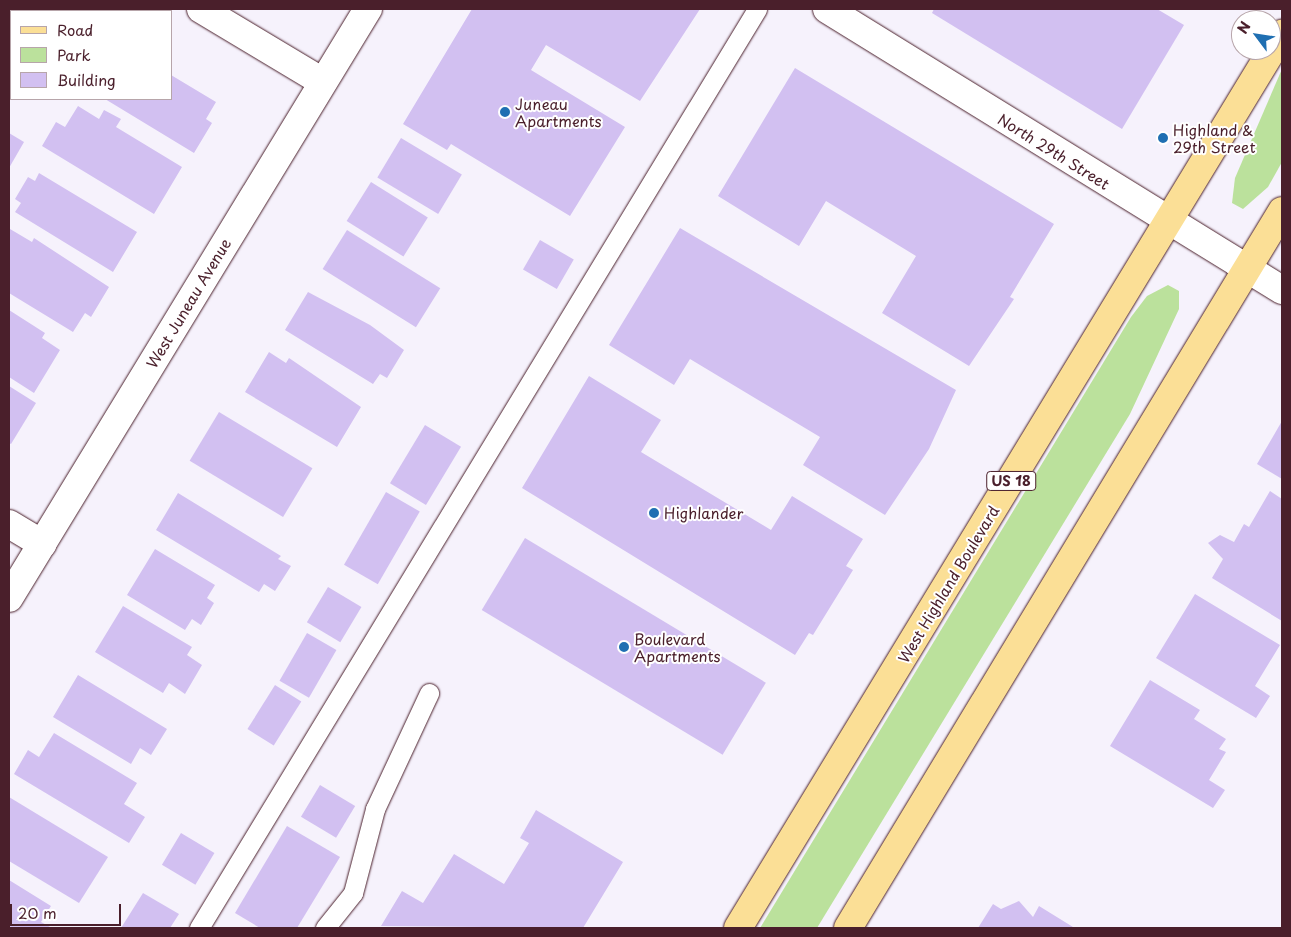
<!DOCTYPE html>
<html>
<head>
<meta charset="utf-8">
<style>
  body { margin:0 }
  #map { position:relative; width:1291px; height:937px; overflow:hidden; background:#f6f2fc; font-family:"Playpen Sans",sans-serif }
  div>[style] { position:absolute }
  .green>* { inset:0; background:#bbe19c }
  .building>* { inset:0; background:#d2c0f1; transform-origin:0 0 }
  .roads { filter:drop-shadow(0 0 1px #4a1f2b) drop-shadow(0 0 1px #4a1f2b) }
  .lane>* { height:19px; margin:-9.5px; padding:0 9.5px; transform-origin:9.5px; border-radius:9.5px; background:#fff }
  .street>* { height:28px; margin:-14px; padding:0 14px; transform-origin:14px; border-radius:14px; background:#fff }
  .primary>* { height:28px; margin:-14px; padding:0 14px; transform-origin:14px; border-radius:14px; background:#fbdf96 }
  .dots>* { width:14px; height:14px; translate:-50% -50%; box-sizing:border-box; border:2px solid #fff; border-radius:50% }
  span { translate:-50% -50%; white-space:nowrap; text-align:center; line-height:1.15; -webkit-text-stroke:4px #fff; paint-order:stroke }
  .shield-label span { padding:1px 4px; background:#fff; border:1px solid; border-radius:4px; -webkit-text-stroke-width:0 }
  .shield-label { font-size:14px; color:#4a1f2b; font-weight:700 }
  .poi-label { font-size:15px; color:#4a1f2b }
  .left { translate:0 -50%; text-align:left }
  .street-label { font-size:15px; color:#4a1f2b }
  .frame { position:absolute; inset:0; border:10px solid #4a1f2b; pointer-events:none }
  .legend { position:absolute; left:10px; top:10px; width:162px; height:90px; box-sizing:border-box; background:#fff; border:1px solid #b7a5aa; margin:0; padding:6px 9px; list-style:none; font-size:15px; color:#4a1f2b }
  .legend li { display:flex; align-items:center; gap:10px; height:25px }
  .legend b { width:25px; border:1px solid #b7a5aa }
  .north { position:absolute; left:1231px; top:10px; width:50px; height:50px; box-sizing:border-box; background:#fff; border:1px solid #b7a5aa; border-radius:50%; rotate:301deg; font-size:14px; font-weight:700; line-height:20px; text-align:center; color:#4a1f2b }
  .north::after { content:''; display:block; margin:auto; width:18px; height:22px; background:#1f6fb2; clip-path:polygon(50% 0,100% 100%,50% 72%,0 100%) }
  .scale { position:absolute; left:10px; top:904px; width:111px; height:22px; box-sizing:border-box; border:2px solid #4a1f2b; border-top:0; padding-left:6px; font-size:15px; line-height:18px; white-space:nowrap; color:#4a1f2b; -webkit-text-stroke:4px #fff; paint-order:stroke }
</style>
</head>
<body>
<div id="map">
  <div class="green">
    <i style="clip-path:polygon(1282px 69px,1282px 162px,1268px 187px,1243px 209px,1232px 203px,1235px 178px)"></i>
    <i style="clip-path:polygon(1168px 285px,1179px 291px,1179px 309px,1130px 414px,817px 928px,760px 928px,1131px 317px,1147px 296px)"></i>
  </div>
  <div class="building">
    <i style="left:62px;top:9px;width:37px;height:2px"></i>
    <i style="clip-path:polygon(472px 9px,700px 9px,640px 101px,546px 45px,531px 70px,625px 127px,570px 216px,451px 144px,447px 150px,403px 124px)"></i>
    <i style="clip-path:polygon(934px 9px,1157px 9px,1184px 25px,1122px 129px,932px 13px)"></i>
    <i style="clip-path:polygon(795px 68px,1054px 224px,1010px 297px,1014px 299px,969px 366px,882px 313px,916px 256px,826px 201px,799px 246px,718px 196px)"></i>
    <i style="clip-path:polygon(171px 75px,216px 102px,206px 119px,212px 123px,194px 153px,105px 99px,171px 99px)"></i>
    <i style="clip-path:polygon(78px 106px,99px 119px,104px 110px,121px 119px,116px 127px,182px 167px,154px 214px,42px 146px,56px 122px,65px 127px)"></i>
    <i style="clip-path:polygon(9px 133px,24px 142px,9px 168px)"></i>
    <i style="left:401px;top:138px;width:71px;height:46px;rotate:31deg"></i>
    <i style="clip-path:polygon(39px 173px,137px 232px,113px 272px,15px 212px,21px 203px,15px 199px,28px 177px,35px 181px)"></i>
    <i style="left:371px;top:182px;width:67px;height:46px;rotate:32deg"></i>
    <i style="clip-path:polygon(680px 228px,956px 390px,929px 449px,885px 515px,803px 465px,820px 437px,690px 359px,674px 385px,609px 345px)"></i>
    <i style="clip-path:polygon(10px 229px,32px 242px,34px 238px,109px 287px,91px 317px,85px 313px,73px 332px,9px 293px)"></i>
    <i style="left:347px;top:230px;width:110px;height:46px;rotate:32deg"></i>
    <i style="left:540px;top:240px;width:39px;height:34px;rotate:30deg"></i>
    <i style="clip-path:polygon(308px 292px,370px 325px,404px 350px,387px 378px,380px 374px,373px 384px,285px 330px)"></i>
    <i style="clip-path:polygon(9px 310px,45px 333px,42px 338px,60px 350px,34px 393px,9px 377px)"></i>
    <i style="clip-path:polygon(269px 352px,286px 363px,289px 358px,361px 407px,337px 447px,245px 392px)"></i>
    <i style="clip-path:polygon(589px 376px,661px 420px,641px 452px,771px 530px,792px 496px,863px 539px,846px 566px,853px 570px,813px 635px,809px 633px,795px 655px,522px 488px)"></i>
    <i style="clip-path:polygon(9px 386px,36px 403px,11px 444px,9px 443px)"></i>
    <i style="left:219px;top:412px;width:109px;height:57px;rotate:31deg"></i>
    <i style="clip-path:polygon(1282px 421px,1282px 479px,1257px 464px)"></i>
    <i style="left:425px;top:425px;width:42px;height:68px;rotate:31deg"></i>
    <i style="clip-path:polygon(1270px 491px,1282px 499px,1282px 621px,1212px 578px,1223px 559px,1208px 543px,1220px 535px,1234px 542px,1244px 524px,1249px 527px)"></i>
    <i style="left:386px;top:492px;width:39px;height:84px;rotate:30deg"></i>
    <i style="clip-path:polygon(178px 493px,281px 556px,278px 559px,291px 566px,275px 591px,264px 584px,259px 592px,156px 530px)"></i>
    <i style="left:525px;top:538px;width:281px;height:84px;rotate:31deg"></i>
    <i style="clip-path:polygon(155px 549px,215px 585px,207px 598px,214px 603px,201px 625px,192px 619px,185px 630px,127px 595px)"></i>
    <i style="left:328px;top:587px;width:39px;height:41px;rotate:31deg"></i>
    <i style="clip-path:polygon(1195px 594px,1280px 645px,1255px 686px,1270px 696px,1256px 718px,1156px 658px)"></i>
    <i style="clip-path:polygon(123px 606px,192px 647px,187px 655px,202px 665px,185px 694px,169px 683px,163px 693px,95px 652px)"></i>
    <i style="left:307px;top:633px;width:34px;height:55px;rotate:30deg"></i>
    <i style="clip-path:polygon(78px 675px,167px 729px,151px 755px,140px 748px,131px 764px,53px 717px)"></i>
    <i style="clip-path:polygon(1150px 680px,1200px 710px,1194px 719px,1226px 739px,1219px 749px,1226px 752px,1209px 780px,1225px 790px,1213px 808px,1110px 746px)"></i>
    <i style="left:275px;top:685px;width:31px;height:52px;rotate:32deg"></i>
    <i style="clip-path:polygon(54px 733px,137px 783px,124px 804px,145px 817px,129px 843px,14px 774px,28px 750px,39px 757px)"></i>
    <i style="left:320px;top:785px;width:41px;height:37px;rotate:31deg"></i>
    <i style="clip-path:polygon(9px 797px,108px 857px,79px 903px,9px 861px)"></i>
    <i style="clip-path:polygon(536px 810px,623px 862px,583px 928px,381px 926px,402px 891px,423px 903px,454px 854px,504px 884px,529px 843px,520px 838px)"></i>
    <i style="clip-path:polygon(287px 826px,340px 857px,297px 928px,260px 928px,235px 913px)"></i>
    <i style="left:181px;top:833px;width:39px;height:37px;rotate:31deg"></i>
    <i style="clip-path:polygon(9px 880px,51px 906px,41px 922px,52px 928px,9px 928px)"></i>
    <i style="clip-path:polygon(143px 893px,179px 914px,170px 928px,121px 928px)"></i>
    <i style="clip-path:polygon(1019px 901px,1033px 917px,1039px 906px,1073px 927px,978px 928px,993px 904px,1001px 909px)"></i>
  </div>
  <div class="roads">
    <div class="lane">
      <i style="left:49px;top:11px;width:3px;rotate:-45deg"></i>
      <i style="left:9px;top:79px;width:4px;rotate:-63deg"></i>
      <i style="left:199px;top:928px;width:1075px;rotate:-58.73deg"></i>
      <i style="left:325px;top:928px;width:45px;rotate:-51.3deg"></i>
      <i style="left:353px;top:893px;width:87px;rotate:-75.3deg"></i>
      <i style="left:375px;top:809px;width:128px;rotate:-65deg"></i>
    </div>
    <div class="street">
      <i style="left:201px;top:9px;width:142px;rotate:30.9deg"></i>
      <i style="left:827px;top:9px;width:535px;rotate:31.7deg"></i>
      <i style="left:9px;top:524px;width:39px;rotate:31deg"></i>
      <i style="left:9px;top:598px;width:690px;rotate:-58.64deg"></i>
    </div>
    <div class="primary">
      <i style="left:738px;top:928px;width:1047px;rotate:-58.68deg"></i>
      <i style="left:848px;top:928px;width:838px;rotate:-58.81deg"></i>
    </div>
  </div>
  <div class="dots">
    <i style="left:505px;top:112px;background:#1f6fb2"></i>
    <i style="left:1163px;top:138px;background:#1f6fb2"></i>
    <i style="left:654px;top:513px;background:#1f6fb2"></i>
    <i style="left:624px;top:647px;background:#1f6fb2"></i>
  </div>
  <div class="shield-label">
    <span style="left:1011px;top:481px">US 18</span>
  </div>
  <div class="poi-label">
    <span class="left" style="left:515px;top:112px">Juneau<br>Apartments</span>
    <span class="left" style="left:1173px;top:138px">Highland &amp;<br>29th Street</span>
    <span class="left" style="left:664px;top:513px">Highlander</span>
    <span class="left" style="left:634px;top:647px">Boulevard<br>Apartments</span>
  </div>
  <div class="street-label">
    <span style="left:1054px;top:151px;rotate:32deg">North 29th Street</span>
    <span style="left:188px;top:303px;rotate:-59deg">West Juneau Avenue</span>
    <span style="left:948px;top:584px;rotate:-59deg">West Highland Boulevard</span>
  </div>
  <div class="frame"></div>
  <ul class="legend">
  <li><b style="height:6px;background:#fbdf96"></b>Road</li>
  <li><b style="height:14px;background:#bbe19c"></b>Park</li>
  <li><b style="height:14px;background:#d2c0f1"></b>Building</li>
  </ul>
  <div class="north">N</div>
  <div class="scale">20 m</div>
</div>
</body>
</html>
